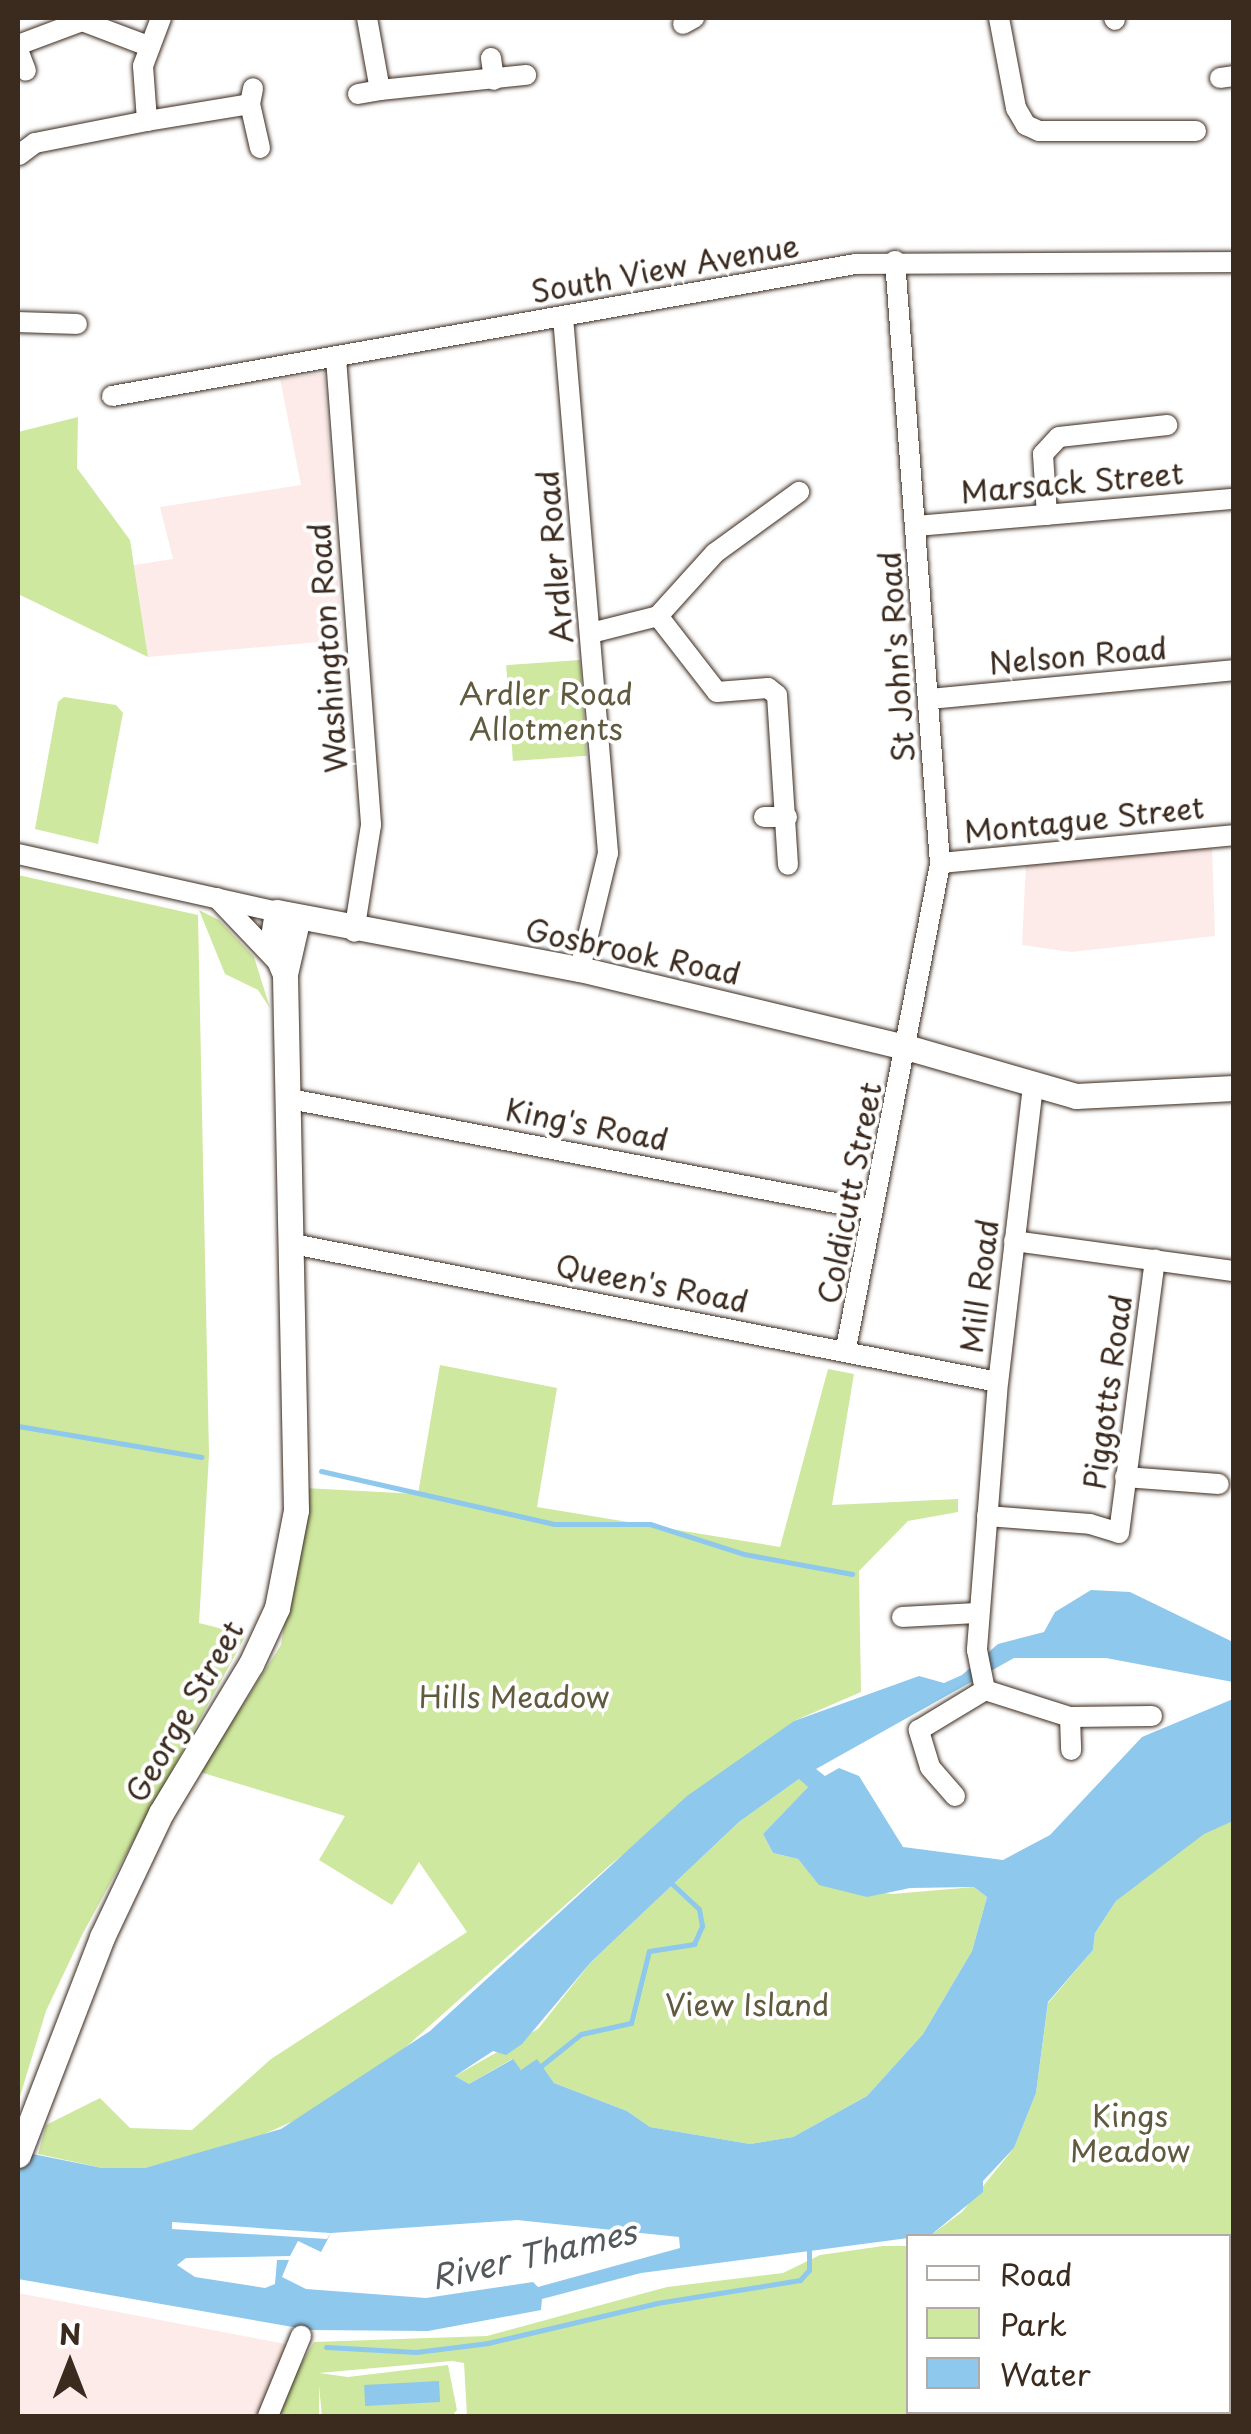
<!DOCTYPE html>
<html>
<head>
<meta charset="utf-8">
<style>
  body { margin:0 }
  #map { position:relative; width:1251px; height:2434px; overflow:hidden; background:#fff; font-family:"Playpen Sans",sans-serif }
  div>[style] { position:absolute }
  .built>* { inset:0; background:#fdebe9 }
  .green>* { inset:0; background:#cee89f; transform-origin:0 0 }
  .water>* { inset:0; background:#8ec8ed; transform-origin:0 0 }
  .pier>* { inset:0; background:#fff }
  .stream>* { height:5px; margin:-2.5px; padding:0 2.5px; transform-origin:2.5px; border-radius:2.5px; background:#8ec8ed }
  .roads { filter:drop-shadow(0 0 2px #3b2a1e) drop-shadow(0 0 2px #3b2a1e) }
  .minor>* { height:20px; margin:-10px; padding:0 10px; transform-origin:10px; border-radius:10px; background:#fff }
  .major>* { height:25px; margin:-12.5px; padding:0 12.5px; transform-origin:12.5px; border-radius:12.5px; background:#fff }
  span { translate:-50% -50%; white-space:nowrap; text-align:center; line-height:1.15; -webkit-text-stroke:8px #fff; paint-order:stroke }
  .street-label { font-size:30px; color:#3b2a1e }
  .park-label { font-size:30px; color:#605a3e }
  .water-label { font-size:32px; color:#54595c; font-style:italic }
  .frame { position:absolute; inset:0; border:20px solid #3b2a1e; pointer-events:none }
  .legend { position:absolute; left:906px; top:2234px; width:325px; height:180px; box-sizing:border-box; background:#fff; border:2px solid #b1aaa5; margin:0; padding:12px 18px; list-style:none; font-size:30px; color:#3b2a1e }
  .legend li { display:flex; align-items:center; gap:20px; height:50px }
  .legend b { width:50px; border:2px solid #b1aaa5 }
  .north { position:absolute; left:20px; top:2314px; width:100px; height:100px; -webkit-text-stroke:8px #fff; paint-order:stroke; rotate:0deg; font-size:28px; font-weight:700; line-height:40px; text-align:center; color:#3b2a1e }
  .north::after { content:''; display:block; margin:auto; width:35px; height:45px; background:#3b2a1e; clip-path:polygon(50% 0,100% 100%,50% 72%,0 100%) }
</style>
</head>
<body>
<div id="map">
  <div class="built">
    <i style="clip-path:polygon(324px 373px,342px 640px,148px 657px,134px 565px,173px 559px,160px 507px,301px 485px,280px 379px)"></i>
    <i style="clip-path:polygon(1212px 846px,1215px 936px,1071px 952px,1022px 945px,1026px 862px)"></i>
    <i style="clip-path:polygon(18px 2293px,291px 2345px,262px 2416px,18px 2416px)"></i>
  </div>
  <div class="green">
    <i style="clip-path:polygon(78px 417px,77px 468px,130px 540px,148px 657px,18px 594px,18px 432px)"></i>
    <i style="left:580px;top:660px;width:96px;height:74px;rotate:86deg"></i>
    <i style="clip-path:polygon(64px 697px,116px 705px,123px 713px,98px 844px,35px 829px,58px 702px)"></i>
    <i style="clip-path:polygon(18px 875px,198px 915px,209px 1455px,199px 1623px,246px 1635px,83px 1933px,46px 2011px,18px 2103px)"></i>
    <i style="clip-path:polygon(199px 910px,219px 920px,254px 957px,270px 1008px,258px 990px,225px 974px)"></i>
    <i style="clip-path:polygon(440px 1365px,557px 1388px,537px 1507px,780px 1547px,828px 1369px,854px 1374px,832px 1505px,958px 1499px,958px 1512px,908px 1521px,859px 1571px,861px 1692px,794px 1721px,610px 1865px,398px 2054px,305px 2116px,246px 2142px,145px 2168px,102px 2168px,38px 2154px,46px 2125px,100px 2098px,130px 2128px,192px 2130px,271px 2059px,467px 1932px,419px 1862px,392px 1905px,319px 1860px,345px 1816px,200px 1772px,281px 1645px,305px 1488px,418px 1494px)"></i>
    <i style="clip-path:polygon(799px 1779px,809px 1786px,763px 1834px,773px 1853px,798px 1859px,819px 1884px,892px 1894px,974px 1887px,987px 1897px,972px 1951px,923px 2034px,867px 2096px,793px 2137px,750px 2144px,650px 2127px,627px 2111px,554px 2083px,541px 2066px,521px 2070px,512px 2059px,469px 2084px,455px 2076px,538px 2029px,591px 1962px,739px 1822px)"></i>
    <i style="clip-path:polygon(1233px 1821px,1233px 2416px,467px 2416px,464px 2363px,452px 2361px,319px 2373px,348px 2377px,448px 2365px,457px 2410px,452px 2416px,322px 2416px,319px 2386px,319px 2416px,271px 2416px,314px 2342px,487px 2336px,667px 2287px,783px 2273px,820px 2255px,883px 2246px,908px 2246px,908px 2412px,1228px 2412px,1228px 2236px,931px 2235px,962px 2212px,1014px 2148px,1036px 2093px,1048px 2003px,1093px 1950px,1095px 1933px,1116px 1901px,1208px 1826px)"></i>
  </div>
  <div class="water">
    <i style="clip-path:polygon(evenodd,1091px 1590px,1130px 1592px,1233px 1642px,1233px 1682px,1106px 1658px,1014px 1658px,816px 1769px,825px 1776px,839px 1768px,859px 1776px,903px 1847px,1003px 1860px,1050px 1835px,1142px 1737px,1233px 1699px,1233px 1821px,1204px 1834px,1116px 1901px,1095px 1933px,1093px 1950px,1048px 2002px,1036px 2093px,1014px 2148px,983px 2181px,983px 2192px,931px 2235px,641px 2273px,542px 2299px,541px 2310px,428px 2331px,310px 2330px,18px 2279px,18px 2151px,102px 2168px,145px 2168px,281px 2129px,430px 2031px,687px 1796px,794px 1721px,919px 1676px,944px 1683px,962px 1675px,998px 1644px,1044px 1632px,1055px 1612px,1091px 1590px,799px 1779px,808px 1787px,763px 1834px,773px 1853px,798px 1859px,819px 1885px,867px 1897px,910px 1888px,974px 1887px,987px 1897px,972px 1951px,923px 2034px,867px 2096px,793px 2137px,750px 2144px,650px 2127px,627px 2111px,554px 2083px,537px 2059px,521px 2070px,513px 2059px,469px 2084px,455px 2076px,493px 2051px,506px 2055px,522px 2044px,591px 1962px,739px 1822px,799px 1779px,1091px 1590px,517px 2220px,679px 2237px,680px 2248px,538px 2287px,533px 2282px,426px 2298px,306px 2289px,282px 2277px,289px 2260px,277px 2260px,275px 2284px,265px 2288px,195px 2277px,177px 2265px,186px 2258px,290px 2256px,298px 2241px,321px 2252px,331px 2233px,517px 2220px)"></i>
    <i style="left:439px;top:2381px;width:21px;height:75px;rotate:87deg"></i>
  </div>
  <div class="pier">
    <i style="clip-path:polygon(172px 2222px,330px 2233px,331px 2233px,327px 2239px,172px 2229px)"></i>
  </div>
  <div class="stream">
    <i style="left:18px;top:1426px;width:186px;rotate:9.6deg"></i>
    <i style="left:321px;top:1471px;width:239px;rotate:12.8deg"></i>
    <i style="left:554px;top:1524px;width:96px"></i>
    <i style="left:650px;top:1524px;width:99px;rotate:17.7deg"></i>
    <i style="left:744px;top:1554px;width:110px;rotate:10.5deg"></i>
    <i style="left:541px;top:2066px;width:51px;rotate:-38.7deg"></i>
    <i style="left:581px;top:2034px;width:51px;rotate:-12.4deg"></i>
    <i style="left:631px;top:2023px;width:74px;rotate:-76deg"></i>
    <i style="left:649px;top:1951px;width:46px;rotate:-8.8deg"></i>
    <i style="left:694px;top:1944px;width:20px;rotate:-66deg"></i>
    <i style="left:702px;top:1926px;width:17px;rotate:-100deg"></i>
    <i style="left:699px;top:1909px;width:37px;rotate:-137deg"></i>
    <i style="left:326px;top:2347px;width:90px;rotate:3.2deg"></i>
    <i style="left:416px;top:2352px;width:73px;rotate:-7.1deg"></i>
    <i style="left:488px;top:2343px;width:174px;rotate:-13.3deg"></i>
    <i style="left:657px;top:2303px;width:145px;rotate:-9.1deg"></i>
    <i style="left:800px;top:2280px;width:13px;rotate:-48deg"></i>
    <i style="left:809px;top:2270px;width:21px;rotate:-90deg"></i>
  </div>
  <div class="roads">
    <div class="minor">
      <i style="left:161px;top:18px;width:51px;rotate:110.6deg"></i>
      <i style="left:143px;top:66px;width:55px;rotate:85.8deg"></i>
      <i style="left:147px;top:121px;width:104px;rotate:-9.4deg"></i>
      <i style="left:250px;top:104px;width:16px;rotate:-79deg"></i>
      <i style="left:367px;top:18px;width:73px;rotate:79.8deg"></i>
      <i style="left:380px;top:90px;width:147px;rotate:-5.9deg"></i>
      <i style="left:999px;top:18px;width:92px;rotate:79.3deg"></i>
      <i style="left:1016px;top:108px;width:20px;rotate:60deg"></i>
      <i style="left:1026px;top:125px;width:14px;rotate:25deg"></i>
      <i style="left:1039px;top:131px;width:157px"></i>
      <i style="left:1114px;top:18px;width:2px;rotate:63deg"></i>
      <i style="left:683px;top:24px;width:13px;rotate:-29deg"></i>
      <i style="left:18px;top:45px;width:68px;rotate:-20.6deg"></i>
      <i style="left:82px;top:21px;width:71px;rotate:20.7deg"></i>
      <i style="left:18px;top:50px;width:22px;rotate:69deg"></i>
      <i style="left:491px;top:58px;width:22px;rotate:82deg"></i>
      <i style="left:1220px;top:78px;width:14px;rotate:-8deg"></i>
      <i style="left:358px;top:94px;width:22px;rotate:-10deg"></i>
      <i style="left:250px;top:104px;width:45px;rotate:77.2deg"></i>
      <i style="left:19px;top:155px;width:20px;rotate:-37deg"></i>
      <i style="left:35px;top:143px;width:114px;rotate:-11.1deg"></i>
      <i style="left:563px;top:317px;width:538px;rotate:85.2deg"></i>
      <i style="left:608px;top:853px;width:119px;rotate:103.6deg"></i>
      <i style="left:18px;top:322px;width:59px;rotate:1.9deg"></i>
      <i style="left:336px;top:358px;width:468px;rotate:85.7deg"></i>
      <i style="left:371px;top:825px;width:108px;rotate:99deg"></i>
      <i style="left:112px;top:396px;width:755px;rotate:-10.07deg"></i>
      <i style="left:855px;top:264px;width:379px;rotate:-0.3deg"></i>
      <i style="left:1047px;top:515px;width:61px;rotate:-93.8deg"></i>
      <i style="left:1043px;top:454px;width:23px;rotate:-47deg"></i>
      <i style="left:1059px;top:437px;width:109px;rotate:-6.3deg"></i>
      <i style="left:916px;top:526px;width:319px;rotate:-4.9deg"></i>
      <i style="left:658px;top:616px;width:96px;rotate:52.2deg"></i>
      <i style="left:717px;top:692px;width:51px;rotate:-4.5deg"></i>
      <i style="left:768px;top:688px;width:11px;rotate:38deg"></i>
      <i style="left:777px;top:695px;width:170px;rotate:86.3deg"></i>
      <i style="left:591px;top:633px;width:69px;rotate:-14.2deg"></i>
      <i style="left:658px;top:616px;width:85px;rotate:-47.9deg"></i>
      <i style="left:715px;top:553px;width:104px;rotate:-36deg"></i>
      <i style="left:929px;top:699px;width:306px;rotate:-5.4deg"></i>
      <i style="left:764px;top:817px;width:23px"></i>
      <i style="left:18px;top:854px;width:265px;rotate:12.6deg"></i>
      <i style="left:940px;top:863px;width:295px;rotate:-5.4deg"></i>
      <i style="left:217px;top:898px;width:87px;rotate:46.4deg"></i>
      <i style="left:1033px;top:1086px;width:298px;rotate:96.7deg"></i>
      <i style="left:998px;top:1382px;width:269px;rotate:94.5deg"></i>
      <i style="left:977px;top:1650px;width:41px;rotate:78.7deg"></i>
      <i style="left:985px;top:1690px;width:89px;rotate:17.6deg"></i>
      <i style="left:1070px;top:1717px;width:82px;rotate:-0.7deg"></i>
      <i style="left:290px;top:1099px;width:592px;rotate:10.8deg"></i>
      <i style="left:1014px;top:1241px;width:222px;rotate:7.8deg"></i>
      <i style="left:293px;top:1244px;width:718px;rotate:11.08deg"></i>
      <i style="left:846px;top:1348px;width:494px;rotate:-79deg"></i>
      <i style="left:940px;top:863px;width:604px;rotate:-94.27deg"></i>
      <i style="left:1125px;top:1477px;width:94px;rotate:4.3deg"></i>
      <i style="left:987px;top:1516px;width:103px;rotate:4.4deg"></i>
      <i style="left:1090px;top:1524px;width:30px;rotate:17deg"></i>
      <i style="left:1119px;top:1533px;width:276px;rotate:-82.5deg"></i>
      <i style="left:902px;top:1617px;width:74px;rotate:-3.1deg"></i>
      <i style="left:1070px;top:1717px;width:33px;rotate:88deg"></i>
      <i style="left:955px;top:1796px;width:38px;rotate:-131deg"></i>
      <i style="left:930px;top:1767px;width:39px;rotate:-107deg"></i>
      <i style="left:919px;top:1730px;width:77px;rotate:-31.2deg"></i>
      <i style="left:268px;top:2416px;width:87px;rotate:-67.6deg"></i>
    </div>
    <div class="major">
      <i style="left:285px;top:974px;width:34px;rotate:-113deg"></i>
      <i style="left:272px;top:943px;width:31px;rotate:-81deg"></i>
      <i style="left:277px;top:912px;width:308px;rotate:10.7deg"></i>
      <i style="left:580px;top:969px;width:335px;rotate:13.5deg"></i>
      <i style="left:906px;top:1047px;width:177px;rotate:16.1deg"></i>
      <i style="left:1076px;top:1096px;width:158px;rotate:-2.9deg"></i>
      <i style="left:18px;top:2155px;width:234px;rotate:-68.9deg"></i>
      <i style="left:102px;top:1937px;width:137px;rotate:-64.6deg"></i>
      <i style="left:161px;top:1813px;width:174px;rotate:-58.9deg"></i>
      <i style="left:251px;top:1664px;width:62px;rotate:-65.1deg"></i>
      <i style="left:277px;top:1608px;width:100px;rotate:-79deg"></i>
      <i style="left:296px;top:1510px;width:536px;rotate:-91.18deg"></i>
      <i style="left:285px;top:974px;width:58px;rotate:-77.2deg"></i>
    </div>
  </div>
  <div class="street-label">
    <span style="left:665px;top:268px;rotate:-10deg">South View Avenue</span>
    <span style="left:1072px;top:482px;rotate:-5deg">Marsack Street</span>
    <span style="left:554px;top:557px;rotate:-95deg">Ardler Road</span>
    <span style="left:327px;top:648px;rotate:-94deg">Washington Road</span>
    <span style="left:1078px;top:655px;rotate:-5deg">Nelson Road</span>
    <span style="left:896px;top:657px;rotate:-94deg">St John's Road</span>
    <span style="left:1084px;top:819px;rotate:-6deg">Montague Street</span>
    <span style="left:633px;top:951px;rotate:12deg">Gosbrook Road</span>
    <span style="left:587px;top:1124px;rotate:11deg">King's Road</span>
    <span style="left:849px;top:1193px;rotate:-79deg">Coldicutt Street</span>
    <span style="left:652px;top:1283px;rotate:11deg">Queen's Road</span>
    <span style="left:979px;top:1286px;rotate:-83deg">Mill Road</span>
    <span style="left:1107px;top:1392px;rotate:-82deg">Piggotts Road</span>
    <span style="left:184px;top:1711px;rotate:-60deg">George Street</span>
  </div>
  <div class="park-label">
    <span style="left:546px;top:710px">Ardler Road<br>Allotments</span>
    <span style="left:514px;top:1696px">Hills Meadow</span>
    <span style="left:747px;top:2004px">View Island</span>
    <span style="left:1130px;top:2132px">Kings<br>Meadow</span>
  </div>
  <div class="water-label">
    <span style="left:533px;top:2254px;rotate:-13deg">River Thames</span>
  </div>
  <div class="frame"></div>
  <ul class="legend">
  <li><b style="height:12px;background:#fff"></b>Road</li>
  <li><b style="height:28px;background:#cee89f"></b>Park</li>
  <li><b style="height:28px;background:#8ec8ed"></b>Water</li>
  </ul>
  <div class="north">N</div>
</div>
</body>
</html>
